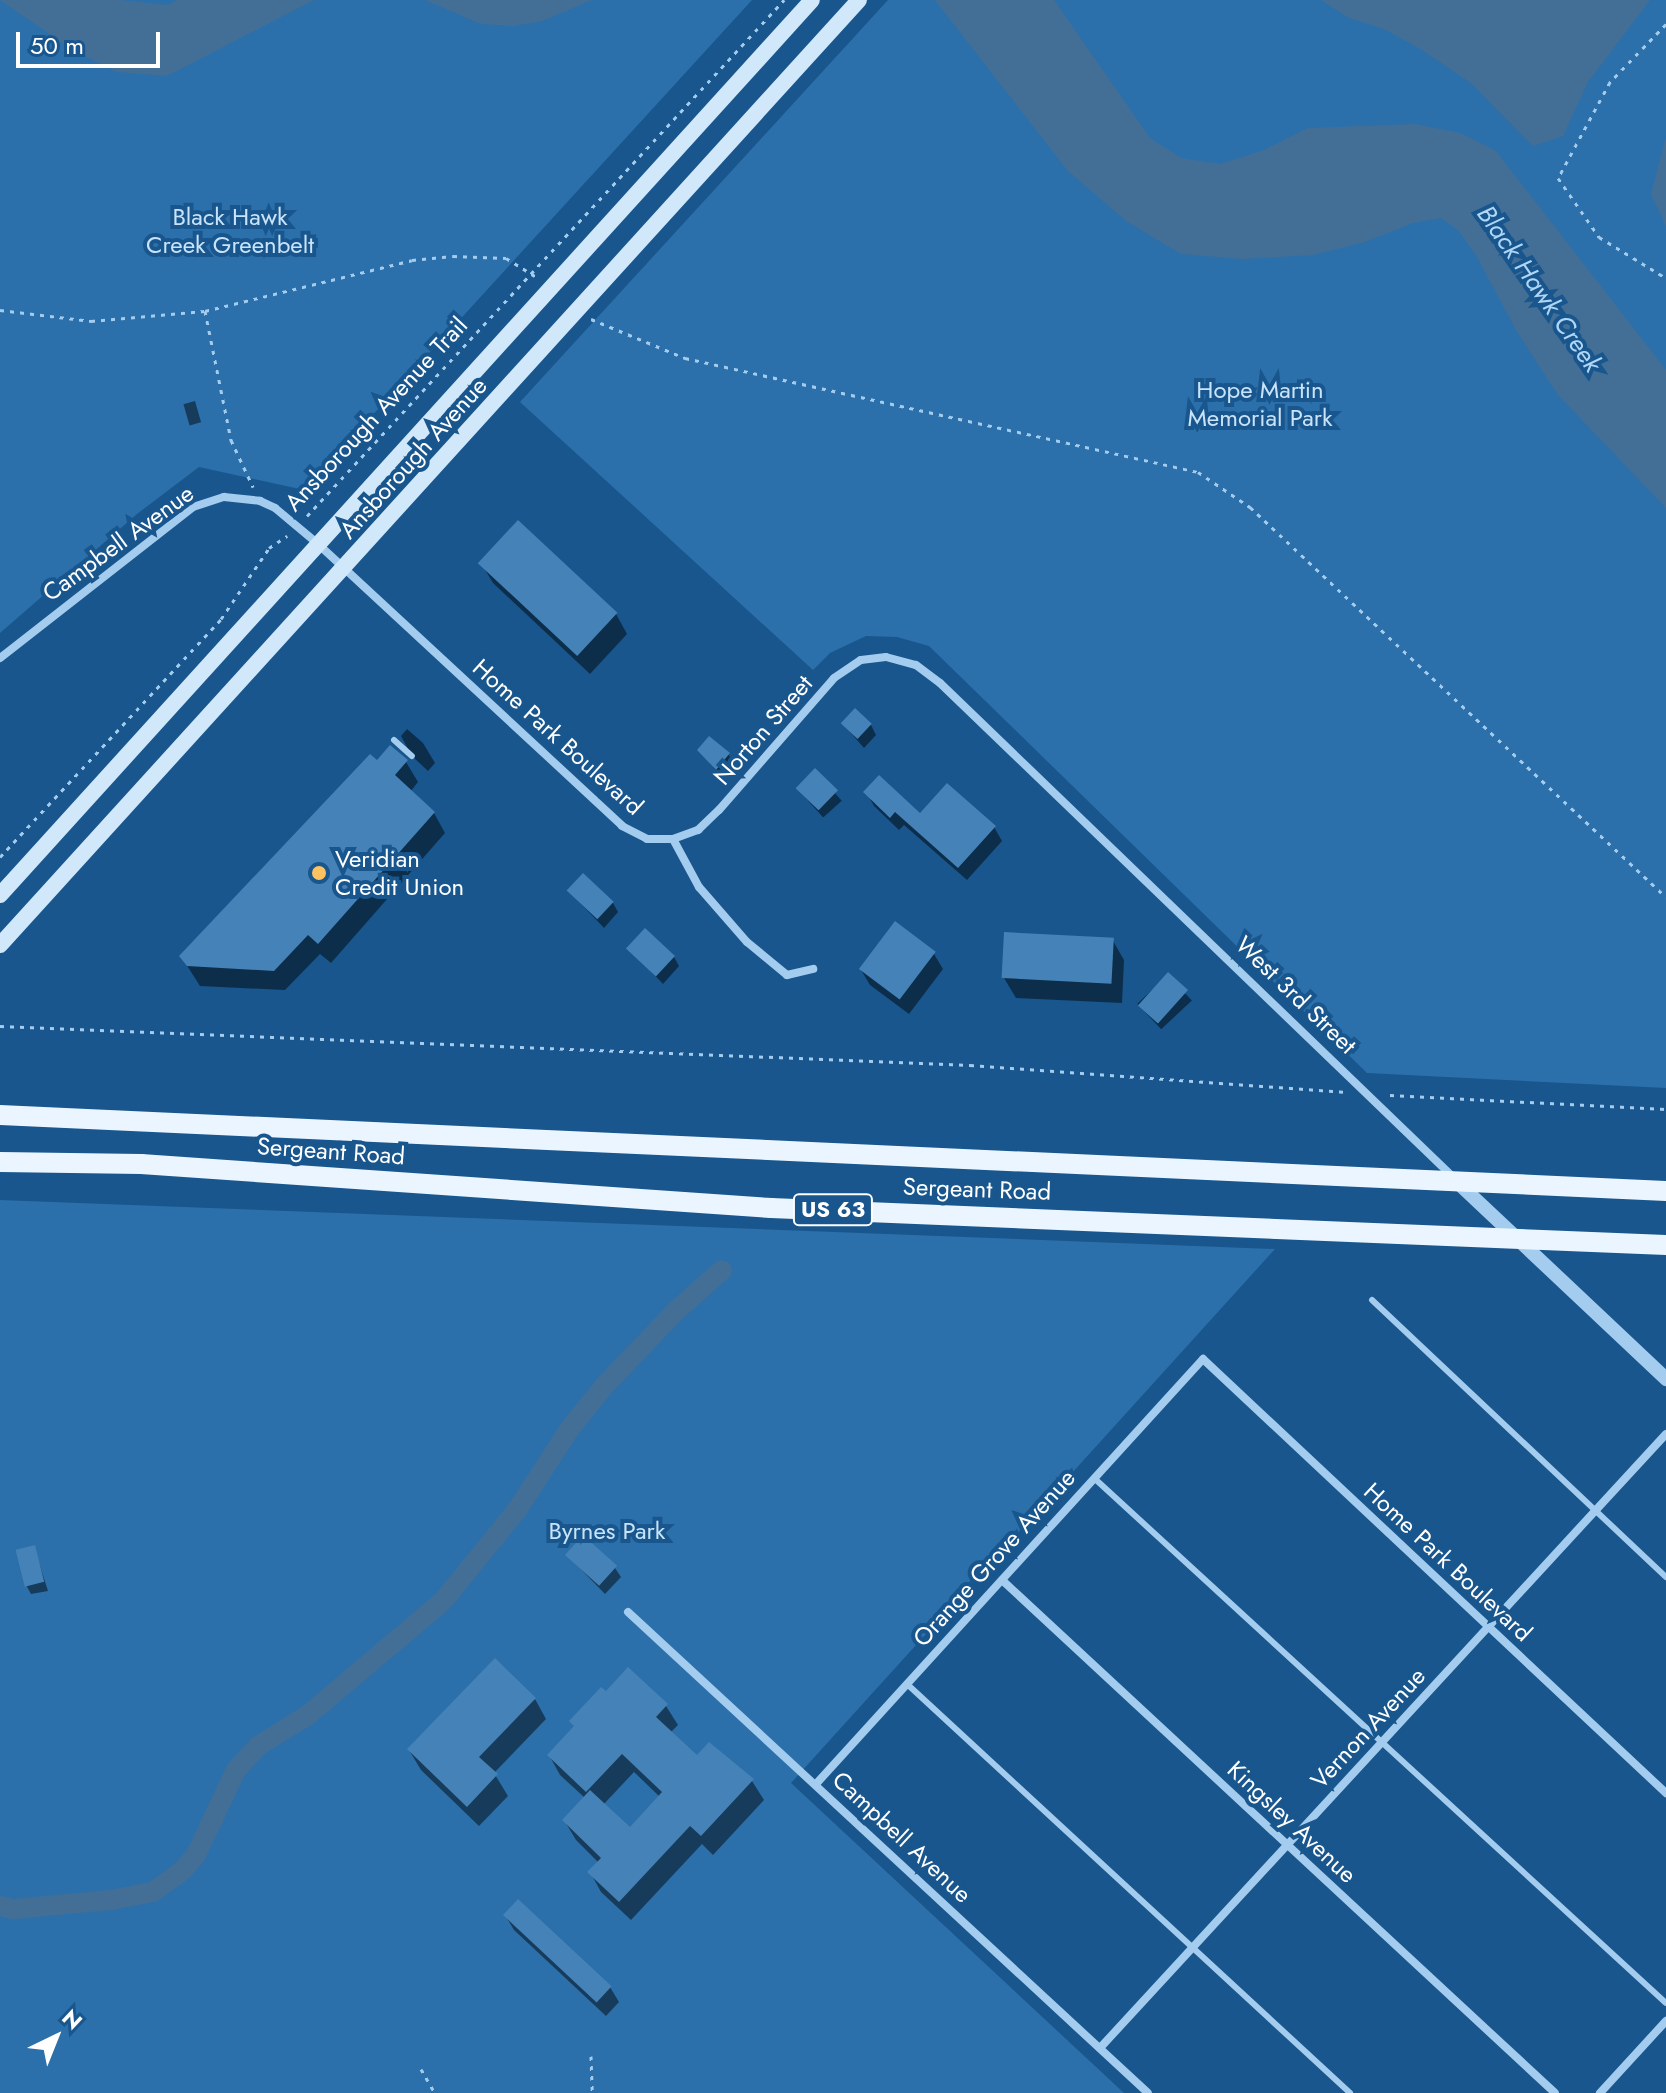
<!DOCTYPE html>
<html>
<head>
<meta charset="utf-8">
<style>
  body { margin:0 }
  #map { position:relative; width:1666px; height:2093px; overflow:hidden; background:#18568d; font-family:Jost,sans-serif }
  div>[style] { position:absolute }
  .green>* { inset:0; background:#2b70ab }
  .water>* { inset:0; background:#436f97 }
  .shadow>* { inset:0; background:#0007; transform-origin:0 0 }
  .canal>* { height:20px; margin:-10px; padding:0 10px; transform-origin:10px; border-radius:10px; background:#436f97 }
  .building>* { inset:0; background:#4582b7; transform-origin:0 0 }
  .path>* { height:3px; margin-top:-1.5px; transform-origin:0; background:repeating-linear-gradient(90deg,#a3ccee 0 4px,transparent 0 10px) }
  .service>* { height:6px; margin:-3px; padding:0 3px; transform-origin:3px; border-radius:3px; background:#a3ccee }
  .minor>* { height:8px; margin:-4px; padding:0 4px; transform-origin:4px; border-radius:4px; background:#a3ccee }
  .tertiary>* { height:14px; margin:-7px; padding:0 7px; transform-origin:7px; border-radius:7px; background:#a3ccee }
  .secondary>* { height:16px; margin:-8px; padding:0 8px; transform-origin:8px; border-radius:8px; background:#d1e7fa }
  .primary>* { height:20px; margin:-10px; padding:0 10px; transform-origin:10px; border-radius:10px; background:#ebf5ff }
  .dots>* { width:22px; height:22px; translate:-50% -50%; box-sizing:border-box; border:4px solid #18568d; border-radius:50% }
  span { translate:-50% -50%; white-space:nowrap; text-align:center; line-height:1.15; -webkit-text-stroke:8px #18568d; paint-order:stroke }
  .shield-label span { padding:2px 6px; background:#18568d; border:2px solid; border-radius:6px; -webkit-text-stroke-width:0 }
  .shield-label { font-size:22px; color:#fff; font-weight:700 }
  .park-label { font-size:24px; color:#c9e4fa }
  .street-label { font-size:24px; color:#fff }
  .poi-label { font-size:24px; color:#fff }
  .left { translate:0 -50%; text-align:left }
  .water-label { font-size:26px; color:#afd6f6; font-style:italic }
  .north { position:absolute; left:16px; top:1997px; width:80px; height:80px; -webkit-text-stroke:6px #18568d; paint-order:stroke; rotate:43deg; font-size:22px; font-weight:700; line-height:32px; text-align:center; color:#fff }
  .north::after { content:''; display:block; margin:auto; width:28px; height:36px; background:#fff; clip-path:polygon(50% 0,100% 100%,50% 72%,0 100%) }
  .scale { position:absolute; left:16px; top:32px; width:144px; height:36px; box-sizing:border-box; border:4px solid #fff; border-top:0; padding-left:10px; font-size:24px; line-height:28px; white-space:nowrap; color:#fff; -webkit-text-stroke:6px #18568d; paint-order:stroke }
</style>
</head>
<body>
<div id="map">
  <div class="green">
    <i style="clip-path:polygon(0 0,752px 0,304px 490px,199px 467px,137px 514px,0 633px)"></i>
    <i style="clip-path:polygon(888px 0,1666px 0,1666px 1088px,1367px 1073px,929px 646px,897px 637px,866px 636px,830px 653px,813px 670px,520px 402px)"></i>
    <i style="clip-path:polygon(0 1200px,1275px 1249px,791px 1783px,1124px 2093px,0 2093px)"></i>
  </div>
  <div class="water">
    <i style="clip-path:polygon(0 0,121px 0,167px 5px,177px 0,314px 0,167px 76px,117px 72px,73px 50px)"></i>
    <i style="clip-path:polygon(425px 0,592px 0,542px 21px,514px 26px,481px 24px)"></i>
    <i style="clip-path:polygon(935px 0,1054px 0,1150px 138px,1181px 158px,1220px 164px,1262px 151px,1308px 128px,1415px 124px,1460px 133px,1495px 150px,1666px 370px,1666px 508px,1558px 395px,1516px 330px,1477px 257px,1459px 231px,1441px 218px,1413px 223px,1365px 242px,1313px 255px,1242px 259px,1181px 254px,1126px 221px,1068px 171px)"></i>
    <i style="clip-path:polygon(1321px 0,1650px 0,1588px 82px,1563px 136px,1533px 146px,1471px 83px,1422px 50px,1384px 29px,1349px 18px)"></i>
    <i style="clip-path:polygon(1666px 137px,1666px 226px,1651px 194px)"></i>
  </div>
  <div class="shadow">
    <i style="left:195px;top:401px;width:22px;height:12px;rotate:74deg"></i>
    <i style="clip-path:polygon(481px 563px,616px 614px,627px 634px,590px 674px,493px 583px)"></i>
    <i style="clip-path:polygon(843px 724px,871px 725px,876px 735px,864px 748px)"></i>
    <i style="clip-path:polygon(407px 729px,423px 743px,435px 763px,428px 771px,412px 756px,401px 736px)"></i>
    <i style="clip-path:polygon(391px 748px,406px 762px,418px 782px,410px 792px,434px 813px,445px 833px,331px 963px,320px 954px,285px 990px,200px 986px,181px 956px)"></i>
    <i style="clip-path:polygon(699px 750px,728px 754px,734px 763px,722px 778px)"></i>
    <i style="left:815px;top:771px;width:40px;height:25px;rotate:48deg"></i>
    <i style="clip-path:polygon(866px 792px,920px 816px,994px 827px,1002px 841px,967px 880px,904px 825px,899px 830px,874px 806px)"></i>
    <i style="clip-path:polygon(569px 891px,613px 903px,618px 912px,604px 928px)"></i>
    <i style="clip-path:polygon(1112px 939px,1124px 960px,1122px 1003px,1016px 998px,1004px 978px)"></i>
    <i style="clip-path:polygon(629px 948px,674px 957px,679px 966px,663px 984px)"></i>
    <i style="clip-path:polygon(934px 954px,943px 969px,909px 1014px,870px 985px,861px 970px)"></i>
    <i style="left:1168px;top:975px;width:35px;height:42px;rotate:47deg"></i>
    <i style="clip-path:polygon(34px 1547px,48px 1591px,31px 1594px,26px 1585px)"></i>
    <i style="clip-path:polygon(567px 1555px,615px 1568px,621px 1577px,605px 1594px)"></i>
    <i style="clip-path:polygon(evenodd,606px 1694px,666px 1706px,678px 1725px,670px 1733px,697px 1758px,752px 1781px,764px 1800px,713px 1855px,702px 1844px,631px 1920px,601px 1892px,590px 1872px,599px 1863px,576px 1840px,564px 1820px,585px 1798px,560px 1775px,549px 1755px,606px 1694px,634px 1772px,660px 1797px,630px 1830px,603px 1805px,634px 1772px)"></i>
    <i style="clip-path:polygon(535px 1699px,546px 1719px,494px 1773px,508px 1796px,479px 1826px,421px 1770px,409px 1750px)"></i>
    <i style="clip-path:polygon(505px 1915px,610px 1987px,619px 2002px,606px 2016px,514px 1930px)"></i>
  </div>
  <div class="canal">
    <i style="left:0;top:1906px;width:14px;rotate:12deg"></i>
    <i style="left:14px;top:1909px;width:97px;rotate:-5.3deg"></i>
    <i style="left:111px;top:1900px;width:43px;rotate:-10.8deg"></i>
    <i style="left:153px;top:1892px;width:36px;rotate:-36deg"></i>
    <i style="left:182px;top:1871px;width:21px;rotate:-49deg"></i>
    <i style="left:196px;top:1855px;width:94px;rotate:-64.8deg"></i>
    <i style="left:236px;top:1770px;width:33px;rotate:-47deg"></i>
    <i style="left:258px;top:1746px;width:59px;rotate:-31.8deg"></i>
    <i style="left:308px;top:1715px;width:177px;rotate:-40.2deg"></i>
    <i style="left:443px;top:1601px;width:117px;rotate:-50.9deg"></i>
    <i style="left:517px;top:1510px;width:99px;rotate:-57deg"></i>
    <i style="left:571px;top:1427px;width:54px;rotate:-51deg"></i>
    <i style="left:605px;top:1385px;width:104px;rotate:-46.2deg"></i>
    <i style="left:677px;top:1310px;width:60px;rotate:-41.6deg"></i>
  </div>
  <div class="building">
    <i style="left:518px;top:520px;width:136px;height:59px;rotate:43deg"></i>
    <i style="left:855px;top:708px;width:23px;height:21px;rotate:43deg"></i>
    <i style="clip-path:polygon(709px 736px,730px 753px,716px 770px,697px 750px)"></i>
    <i style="clip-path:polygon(390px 745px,408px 760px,395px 775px,435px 812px,318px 944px,308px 935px,274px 971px,187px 966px,179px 956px,370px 754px,377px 760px)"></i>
    <i style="left:815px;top:768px;width:32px;height:28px;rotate:44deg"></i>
    <i style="clip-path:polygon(879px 775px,920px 813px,947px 783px,996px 826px,958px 868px,895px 812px,890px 818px,863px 792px)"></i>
    <i style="left:583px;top:873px;width:42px;height:24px;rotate:43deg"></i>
    <i style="left:895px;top:921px;width:51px;height:60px;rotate:37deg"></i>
    <i style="left:645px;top:928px;width:41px;height:28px;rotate:43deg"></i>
    <i style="left:1004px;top:932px;width:110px;height:46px;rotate:3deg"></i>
    <i style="left:1168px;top:972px;width:27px;height:45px;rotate:42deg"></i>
    <i style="left:583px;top:1535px;width:46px;height:27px;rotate:42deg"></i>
    <i style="left:35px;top:1545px;width:38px;height:20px;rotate:76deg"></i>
    <i style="clip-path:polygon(495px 1658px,536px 1698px,479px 1757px,498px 1774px,467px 1807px,407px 1749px)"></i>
    <i style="clip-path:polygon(628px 1667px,668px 1704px,656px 1717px,697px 1755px,709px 1742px,754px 1779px,701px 1836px,690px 1826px,619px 1902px,587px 1872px,601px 1858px,562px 1820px,590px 1790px,630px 1827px,662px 1792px,622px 1754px,586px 1792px,547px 1755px,574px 1726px,569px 1721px,601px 1687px,606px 1691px)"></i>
    <i style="left:518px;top:1899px;width:128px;height:22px;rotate:43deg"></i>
  </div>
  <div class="path">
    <i style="left:1666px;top:24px;width:81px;rotate:134deg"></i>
    <i style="left:1610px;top:82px;width:109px;rotate:118.4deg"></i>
    <i style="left:1558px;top:178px;width:72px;rotate:55.2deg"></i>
    <i style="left:1599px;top:237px;width:79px;rotate:31.5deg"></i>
    <i style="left:0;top:310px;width:92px;rotate:6.9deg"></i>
    <i style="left:91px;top:321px;width:114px;rotate:-5deg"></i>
    <i style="left:205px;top:311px;width:213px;rotate:-13.8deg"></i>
    <i style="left:412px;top:260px;width:41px;rotate:-5.6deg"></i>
    <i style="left:453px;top:256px;width:53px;rotate:2.2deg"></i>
    <i style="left:506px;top:258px;width:38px;rotate:32deg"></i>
    <i style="left:205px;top:311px;width:132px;rotate:78.6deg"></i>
    <i style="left:231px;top:440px;width:52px;rotate:64.9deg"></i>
    <i style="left:591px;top:319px;width:102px;rotate:22.5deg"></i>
    <i style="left:685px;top:358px;width:526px;rotate:12.53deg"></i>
    <i style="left:1198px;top:472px;width:63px;rotate:33.9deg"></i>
    <i style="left:1250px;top:507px;width:570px;rotate:43.15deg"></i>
    <i style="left:307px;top:516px;width:703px;rotate:-47.25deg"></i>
    <i style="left:0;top:857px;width:325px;rotate:-47.1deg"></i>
    <i style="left:221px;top:619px;width:86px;rotate:-55.9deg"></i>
    <i style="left:269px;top:548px;width:22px;rotate:-34deg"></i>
    <i style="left:0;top:1026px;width:971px;rotate:2.3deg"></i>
    <i style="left:970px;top:1065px;width:374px;rotate:4.1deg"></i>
    <i style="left:1390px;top:1095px;width:276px;rotate:2.9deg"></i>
    <i style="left:591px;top:2056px;width:37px;rotate:88deg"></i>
    <i style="left:421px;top:2069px;width:28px;rotate:60deg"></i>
  </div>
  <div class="service">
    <i style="left:394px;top:740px;width:24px;rotate:42deg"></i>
    <i style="left:1372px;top:1300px;width:404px;rotate:43.3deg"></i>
    <i style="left:1094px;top:1478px;width:776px;rotate:42.55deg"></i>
    <i style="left:907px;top:1684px;width:603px;rotate:42.71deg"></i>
  </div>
  <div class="minor">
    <i style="left:0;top:658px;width:245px;rotate:-38deg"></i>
    <i style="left:193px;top:507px;width:33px;rotate:-18deg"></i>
    <i style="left:224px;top:497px;width:36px;rotate:6deg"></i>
    <i style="left:260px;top:501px;width:17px;rotate:25deg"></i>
    <i style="left:275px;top:508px;width:56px;rotate:39.9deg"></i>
    <i style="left:318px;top:544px;width:415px;rotate:42.8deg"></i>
    <i style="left:622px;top:826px;width:28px;rotate:27deg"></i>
    <i style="left:647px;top:839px;width:26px"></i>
    <i style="left:673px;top:839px;width:27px;rotate:-20deg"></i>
    <i style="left:698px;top:830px;width:29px;rotate:-44deg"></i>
    <i style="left:719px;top:810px;width:175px;rotate:-48.9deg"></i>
    <i style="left:834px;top:678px;width:32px;rotate:-34deg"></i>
    <i style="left:861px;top:660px;width:25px;rotate:-7deg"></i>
    <i style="left:886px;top:657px;width:31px;rotate:15deg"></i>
    <i style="left:916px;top:665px;width:30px;rotate:37deg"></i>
    <i style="left:940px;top:683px;width:711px;rotate:43.92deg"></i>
    <i style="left:673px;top:839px;width:55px;rotate:61.6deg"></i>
    <i style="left:699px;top:887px;width:73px;rotate:48.9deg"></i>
    <i style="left:747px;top:942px;width:52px;rotate:39.5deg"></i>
    <i style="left:787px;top:975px;width:27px;rotate:-13deg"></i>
    <i style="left:1002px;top:1580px;width:754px;rotate:42.85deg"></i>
    <i style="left:628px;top:1612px;width:708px;rotate:42.77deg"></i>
    <i style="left:816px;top:1784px;width:575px;rotate:-47.68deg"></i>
    <i style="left:1203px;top:1359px;width:635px;rotate:43.15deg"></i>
    <i style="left:1100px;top:2048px;width:835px;rotate:-47.33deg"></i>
    <i style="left:1600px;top:2093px;width:98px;rotate:-47.5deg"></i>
  </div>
  <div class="tertiary">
    <i style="left:1456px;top:1181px;width:289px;rotate:43.3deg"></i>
  </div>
  <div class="secondary">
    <i style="left:0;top:895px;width:1208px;rotate:-47.78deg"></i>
    <i style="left:0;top:945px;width:1277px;rotate:-47.73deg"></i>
  </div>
  <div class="primary">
    <i style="left:0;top:1115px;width:1668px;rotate:2.61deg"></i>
    <i style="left:0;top:1162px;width:141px;rotate:0.8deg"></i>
    <i style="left:141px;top:1164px;width:632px;rotate:4deg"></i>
    <i style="left:771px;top:1208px;width:896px;rotate:2.37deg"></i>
  </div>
  <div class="dots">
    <i style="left:319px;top:873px;background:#ffc261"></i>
  </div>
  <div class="shield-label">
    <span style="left:833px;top:1210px">US 63</span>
  </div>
  <div class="park-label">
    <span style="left:230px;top:231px">Black Hawk<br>Creek Greenbelt</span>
    <span style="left:1260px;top:404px">Hope Martin<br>Memorial Park</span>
    <span style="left:607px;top:1531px">Byrnes Park</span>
  </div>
  <div class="street-label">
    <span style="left:376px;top:414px;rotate:-47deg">Ansborough Avenue Trail</span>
    <span style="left:413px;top:458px;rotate:-48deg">Ansborough Avenue</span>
    <span style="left:118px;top:543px;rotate:-36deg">Campbell Avenue</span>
    <span style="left:763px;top:730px;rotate:-49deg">Norton Street</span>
    <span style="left:558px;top:737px;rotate:42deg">Home Park Boulevard</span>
    <span style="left:1296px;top:995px;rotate:44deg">West 3rd Street</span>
    <span style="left:331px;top:1151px;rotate:4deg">Sergeant Road</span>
    <span style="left:977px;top:1189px;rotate:2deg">Sergeant Road</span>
    <span style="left:994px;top:1558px;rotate:-48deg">Orange Grove Avenue</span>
    <span style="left:1448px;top:1562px;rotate:43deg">Home Park Boulevard</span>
    <span style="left:1368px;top:1728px;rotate:-47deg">Vernon Avenue</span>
    <span style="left:1292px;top:1822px;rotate:43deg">Kingsley Avenue</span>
    <span style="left:902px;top:1837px;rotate:43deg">Campbell Avenue</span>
  </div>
  <div class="poi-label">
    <span class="left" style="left:335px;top:873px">Veridian<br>Credit Union</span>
  </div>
  <div class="water-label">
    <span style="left:1539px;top:289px;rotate:55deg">Black Hawk Creek</span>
  </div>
  <div class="north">N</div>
  <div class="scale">50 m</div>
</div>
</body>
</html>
